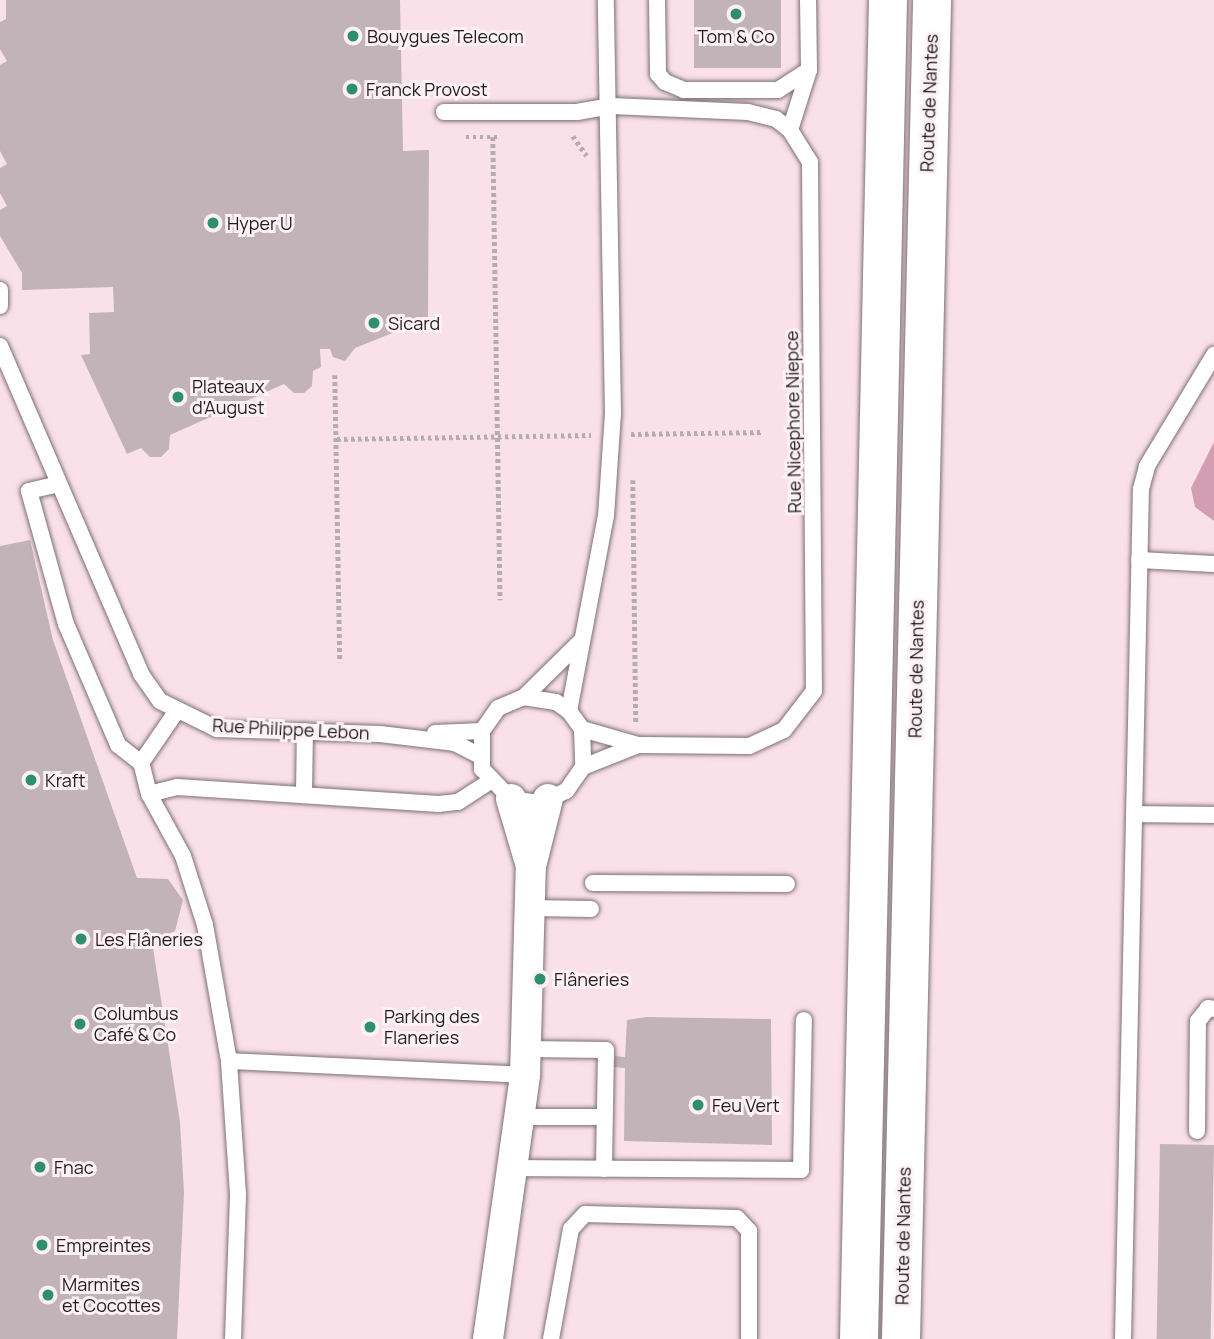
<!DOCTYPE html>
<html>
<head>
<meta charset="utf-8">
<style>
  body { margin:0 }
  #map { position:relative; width:1214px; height:1339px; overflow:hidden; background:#fdf1f5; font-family:Manrope,sans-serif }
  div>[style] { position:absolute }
  .built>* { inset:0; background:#fae1e9; transform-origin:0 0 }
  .water>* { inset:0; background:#d39eb1 }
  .building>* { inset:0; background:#c2b3b8; transform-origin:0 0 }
  .path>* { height:4.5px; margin-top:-2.25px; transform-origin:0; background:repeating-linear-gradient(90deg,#b5acaf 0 3.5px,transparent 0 7px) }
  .roads { filter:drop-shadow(0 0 2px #7d7074) drop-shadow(0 0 2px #7d7074) }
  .service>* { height:16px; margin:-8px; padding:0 8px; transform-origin:8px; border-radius:8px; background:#fff }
  .minor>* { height:30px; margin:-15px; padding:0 15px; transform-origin:15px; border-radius:15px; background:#fff }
  .trunk>* { height:38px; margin:-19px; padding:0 19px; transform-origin:19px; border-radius:19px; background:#fff }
  .dots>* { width:19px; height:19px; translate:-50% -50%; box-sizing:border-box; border:4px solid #fdf1f5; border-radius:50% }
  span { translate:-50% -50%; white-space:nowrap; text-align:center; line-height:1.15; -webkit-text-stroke:6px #fdf1f5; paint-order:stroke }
  .poi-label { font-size:18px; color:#211c1e }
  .left { translate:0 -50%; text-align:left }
  .street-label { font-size:18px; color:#211c1e }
</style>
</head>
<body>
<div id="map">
  <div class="built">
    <i style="left:0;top:0;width:1214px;height:1339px"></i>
  </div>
  <div class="water">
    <i style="clip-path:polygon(1214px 442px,1214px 521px,1195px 507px,1191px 488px)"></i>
  </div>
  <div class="building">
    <i style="clip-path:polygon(6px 0,400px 0,403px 151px,429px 150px,428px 319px,355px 348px,345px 361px,333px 357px,330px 349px,320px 349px,321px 367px,313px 371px,312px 386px,304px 393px,294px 393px,284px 384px,170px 435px,169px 449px,161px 457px,150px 457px,141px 448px,127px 454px,81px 355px,90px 354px,89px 313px,114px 312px,113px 287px,22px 290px,22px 273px,0 236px,0 210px,7px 206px,0 193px,0 168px,7px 164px,0 151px,0 65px,7px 61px,0 49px,0 22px,6px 19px)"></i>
    <i style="left:694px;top:0;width:87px;height:68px"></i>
    <i style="clip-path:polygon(30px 540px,53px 640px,137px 878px,168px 879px,183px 900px,175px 931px,152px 941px,180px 1122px,184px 1193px,177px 1339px,0 1339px,0 546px)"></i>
    <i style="clip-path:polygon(646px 1017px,771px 1019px,772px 1145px,624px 1141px,625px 1068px,614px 1067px,615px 1056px,625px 1057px,627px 1020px)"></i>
    <i style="left:1160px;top:1144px;width:54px;height:195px;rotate:1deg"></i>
  </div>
  <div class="path">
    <i style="left:573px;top:136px;width:24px;rotate:55deg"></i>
    <i style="left:466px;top:137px;width:35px"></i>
    <i style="left:493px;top:137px;width:463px;rotate:89.1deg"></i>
    <i style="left:335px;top:375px;width:287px;rotate:89deg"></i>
    <i style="left:631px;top:434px;width:133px;rotate:-0.9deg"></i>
    <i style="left:337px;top:439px;width:254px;rotate:-0.9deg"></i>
    <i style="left:633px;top:480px;width:244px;rotate:89.3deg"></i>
  </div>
  <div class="roads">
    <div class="service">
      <i style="left:657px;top:0;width:74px;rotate:89.2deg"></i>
      <i style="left:658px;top:74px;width:11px;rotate:49deg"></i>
      <i style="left:665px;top:82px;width:21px;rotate:23deg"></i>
      <i style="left:684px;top:90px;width:94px"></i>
      <i style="left:778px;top:90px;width:37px;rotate:-33deg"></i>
      <i style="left:444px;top:112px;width:133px"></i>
      <i style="left:577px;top:112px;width:36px;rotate:-10deg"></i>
      <i style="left:612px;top:106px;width:136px;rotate:2.5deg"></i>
      <i style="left:748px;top:112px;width:29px;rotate:14deg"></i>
      <i style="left:776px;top:119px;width:18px;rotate:38deg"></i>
      <i style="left:790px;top:130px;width:38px;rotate:58deg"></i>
      <i style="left:810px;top:162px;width:529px;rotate:89.57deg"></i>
      <i style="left:814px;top:691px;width:49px;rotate:127.6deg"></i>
      <i style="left:784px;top:730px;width:38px;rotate:155deg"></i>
      <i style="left:749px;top:746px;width:111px;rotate:-179.5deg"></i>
      <i style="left:638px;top:745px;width:59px;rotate:158.2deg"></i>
      <i style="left:583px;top:767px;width:29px;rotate:125deg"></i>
      <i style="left:566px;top:791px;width:30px;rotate:156deg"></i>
      <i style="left:539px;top:803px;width:28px;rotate:-172deg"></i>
      <i style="left:511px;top:799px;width:42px;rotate:-134deg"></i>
      <i style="left:482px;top:769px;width:38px;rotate:-90deg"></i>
      <i style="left:482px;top:731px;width:28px;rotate:-55deg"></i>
      <i style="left:498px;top:708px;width:28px;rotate:-23deg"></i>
      <i style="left:524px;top:697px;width:80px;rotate:-44.5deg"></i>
      <i style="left:790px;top:130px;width:63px;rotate:-72.4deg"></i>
      <i style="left:809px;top:70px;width:70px;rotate:-90.8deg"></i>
      <i style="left:0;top:290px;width:16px;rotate:90deg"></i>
      <i style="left:0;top:346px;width:357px;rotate:66.7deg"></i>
      <i style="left:141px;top:674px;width:33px;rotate:55deg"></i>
      <i style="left:160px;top:701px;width:64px;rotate:26.2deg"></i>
      <i style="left:217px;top:729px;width:163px;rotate:1.8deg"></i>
      <i style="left:380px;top:734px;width:76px;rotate:6.8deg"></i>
      <i style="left:455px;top:743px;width:27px;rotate:27deg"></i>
      <i style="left:59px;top:484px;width:31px;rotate:167deg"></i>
      <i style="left:29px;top:491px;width:138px;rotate:74.5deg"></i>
      <i style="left:66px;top:624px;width:132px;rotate:66.7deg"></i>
      <i style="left:118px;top:745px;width:29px;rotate:38deg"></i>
      <i style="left:1139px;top:560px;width:75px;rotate:3.1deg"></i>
      <i style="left:524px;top:697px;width:32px;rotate:9deg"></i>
      <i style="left:556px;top:702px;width:16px;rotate:35deg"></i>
      <i style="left:569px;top:711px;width:22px;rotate:54deg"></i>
      <i style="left:582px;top:729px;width:38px;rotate:88deg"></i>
      <i style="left:569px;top:711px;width:198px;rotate:-79.3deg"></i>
      <i style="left:606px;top:516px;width:102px;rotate:-86.1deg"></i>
      <i style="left:613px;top:414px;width:414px;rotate:-91deg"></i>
      <i style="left:582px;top:729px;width:58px;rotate:15.9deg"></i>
      <i style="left:435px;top:733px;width:47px;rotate:-2.4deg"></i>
      <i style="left:304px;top:792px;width:61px;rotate:-89.1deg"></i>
      <i style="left:149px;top:794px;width:32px;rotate:-104deg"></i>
      <i style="left:141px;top:763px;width:62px;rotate:-55.5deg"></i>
      <i style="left:1134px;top:814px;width:80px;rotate:0.7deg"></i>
      <i style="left:593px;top:883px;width:194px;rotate:0.3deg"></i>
      <i style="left:530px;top:908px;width:61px;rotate:0.9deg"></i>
      <i style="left:526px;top:1049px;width:80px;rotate:0.7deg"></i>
      <i style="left:606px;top:1050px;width:119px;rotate:91deg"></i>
      <i style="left:229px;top:1061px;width:296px;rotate:2.7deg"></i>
      <i style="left:520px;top:1117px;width:84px"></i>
      <i style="left:1197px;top:1131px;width:110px;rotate:-89.5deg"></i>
      <i style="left:1198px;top:1021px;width:16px;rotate:-52deg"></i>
      <i style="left:1208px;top:1008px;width:6px;rotate:9deg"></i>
      <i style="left:515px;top:1168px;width:286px;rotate:0.4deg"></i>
      <i style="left:801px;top:1170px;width:150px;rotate:-88.9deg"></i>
      <i style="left:233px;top:1339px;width:145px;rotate:-88deg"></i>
      <i style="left:238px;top:1194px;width:133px;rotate:-93.9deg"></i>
      <i style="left:229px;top:1061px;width:138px;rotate:-100deg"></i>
      <i style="left:205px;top:925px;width:72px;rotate:-107.7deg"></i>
      <i style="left:183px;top:856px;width:71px;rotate:-118.7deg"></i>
      <i style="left:149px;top:794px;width:29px;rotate:-14deg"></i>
      <i style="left:177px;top:787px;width:262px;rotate:3.7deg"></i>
      <i style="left:438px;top:804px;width:20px;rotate:-6deg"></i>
      <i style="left:458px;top:802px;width:37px;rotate:-33deg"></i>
      <i style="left:551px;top:1339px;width:112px;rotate:-79.7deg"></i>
      <i style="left:571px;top:1229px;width:21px;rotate:-47deg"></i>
      <i style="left:585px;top:1214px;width:152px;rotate:1.5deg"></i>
      <i style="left:737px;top:1218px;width:18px;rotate:47deg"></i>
      <i style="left:749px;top:1231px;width:108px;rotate:90deg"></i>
      <i style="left:1123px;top:1339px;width:850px;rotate:-88.79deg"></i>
      <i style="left:1141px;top:489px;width:24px;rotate:-75deg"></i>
      <i style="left:1147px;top:466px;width:130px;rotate:-58.9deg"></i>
    </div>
    <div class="minor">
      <i style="left:511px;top:799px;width:70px;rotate:73.4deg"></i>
      <i style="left:488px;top:1339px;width:267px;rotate:-82deg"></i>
      <i style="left:525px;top:1075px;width:209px;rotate:-88.4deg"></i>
      <i style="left:531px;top:866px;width:69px;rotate:-75.8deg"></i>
    </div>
    <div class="trunk">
      <i style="left:859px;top:1339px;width:1339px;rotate:-88.76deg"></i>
      <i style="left:901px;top:1339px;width:1339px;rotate:-88.67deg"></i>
    </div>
  </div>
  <div class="dots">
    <i style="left:736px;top:14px;background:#2d906a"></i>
    <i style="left:353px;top:36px;background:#2d906a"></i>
    <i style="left:352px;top:89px;background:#2d906a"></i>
    <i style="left:213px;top:223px;background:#2d906a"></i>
    <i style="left:374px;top:323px;background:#2d906a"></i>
    <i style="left:178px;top:397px;background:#2d906a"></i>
    <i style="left:31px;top:780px;background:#2d906a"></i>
    <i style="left:81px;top:939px;background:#2d906a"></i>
    <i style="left:540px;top:979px;background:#2d906a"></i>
    <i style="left:80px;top:1024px;background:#2d906a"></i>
    <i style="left:370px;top:1027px;background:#2d906a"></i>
    <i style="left:698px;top:1105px;background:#2d906a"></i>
    <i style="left:40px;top:1167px;background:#2d906a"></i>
    <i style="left:42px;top:1245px;background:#2d906a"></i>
    <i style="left:48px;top:1295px;background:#2d906a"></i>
  </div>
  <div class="poi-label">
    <span class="left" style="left:367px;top:36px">Bouygues Telecom</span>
    <span style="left:736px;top:36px">Tom &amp; Co</span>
    <span class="left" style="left:366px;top:89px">Franck Provost</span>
    <span class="left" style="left:227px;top:223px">Hyper U</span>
    <span class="left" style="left:388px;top:323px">Sicard</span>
    <span class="left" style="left:192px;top:397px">Plateaux<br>d'August</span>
    <span class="left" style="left:45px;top:780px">Kraft</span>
    <span class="left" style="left:95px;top:939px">Les Flâneries</span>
    <span class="left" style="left:554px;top:979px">Flâneries</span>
    <span class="left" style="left:94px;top:1024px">Columbus<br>Café &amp; Co</span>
    <span class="left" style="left:384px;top:1027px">Parking des<br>Flaneries</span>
    <span class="left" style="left:712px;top:1105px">Feu Vert</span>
    <span class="left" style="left:54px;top:1167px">Fnac</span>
    <span class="left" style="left:56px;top:1245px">Empreintes</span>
    <span class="left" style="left:62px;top:1295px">Marmites<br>et Cocottes</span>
  </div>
  <div class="street-label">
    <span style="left:929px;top:103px;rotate:-88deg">Route de Nantes</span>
    <span style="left:793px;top:422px;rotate:-91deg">Rue Nicephore Niepce</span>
    <span style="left:916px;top:669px;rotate:-89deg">Route de Nantes</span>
    <span style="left:291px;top:729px;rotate:3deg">Rue Philippe Lebon</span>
    <span style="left:903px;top:1236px;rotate:-89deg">Route de Nantes</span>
  </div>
</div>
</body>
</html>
